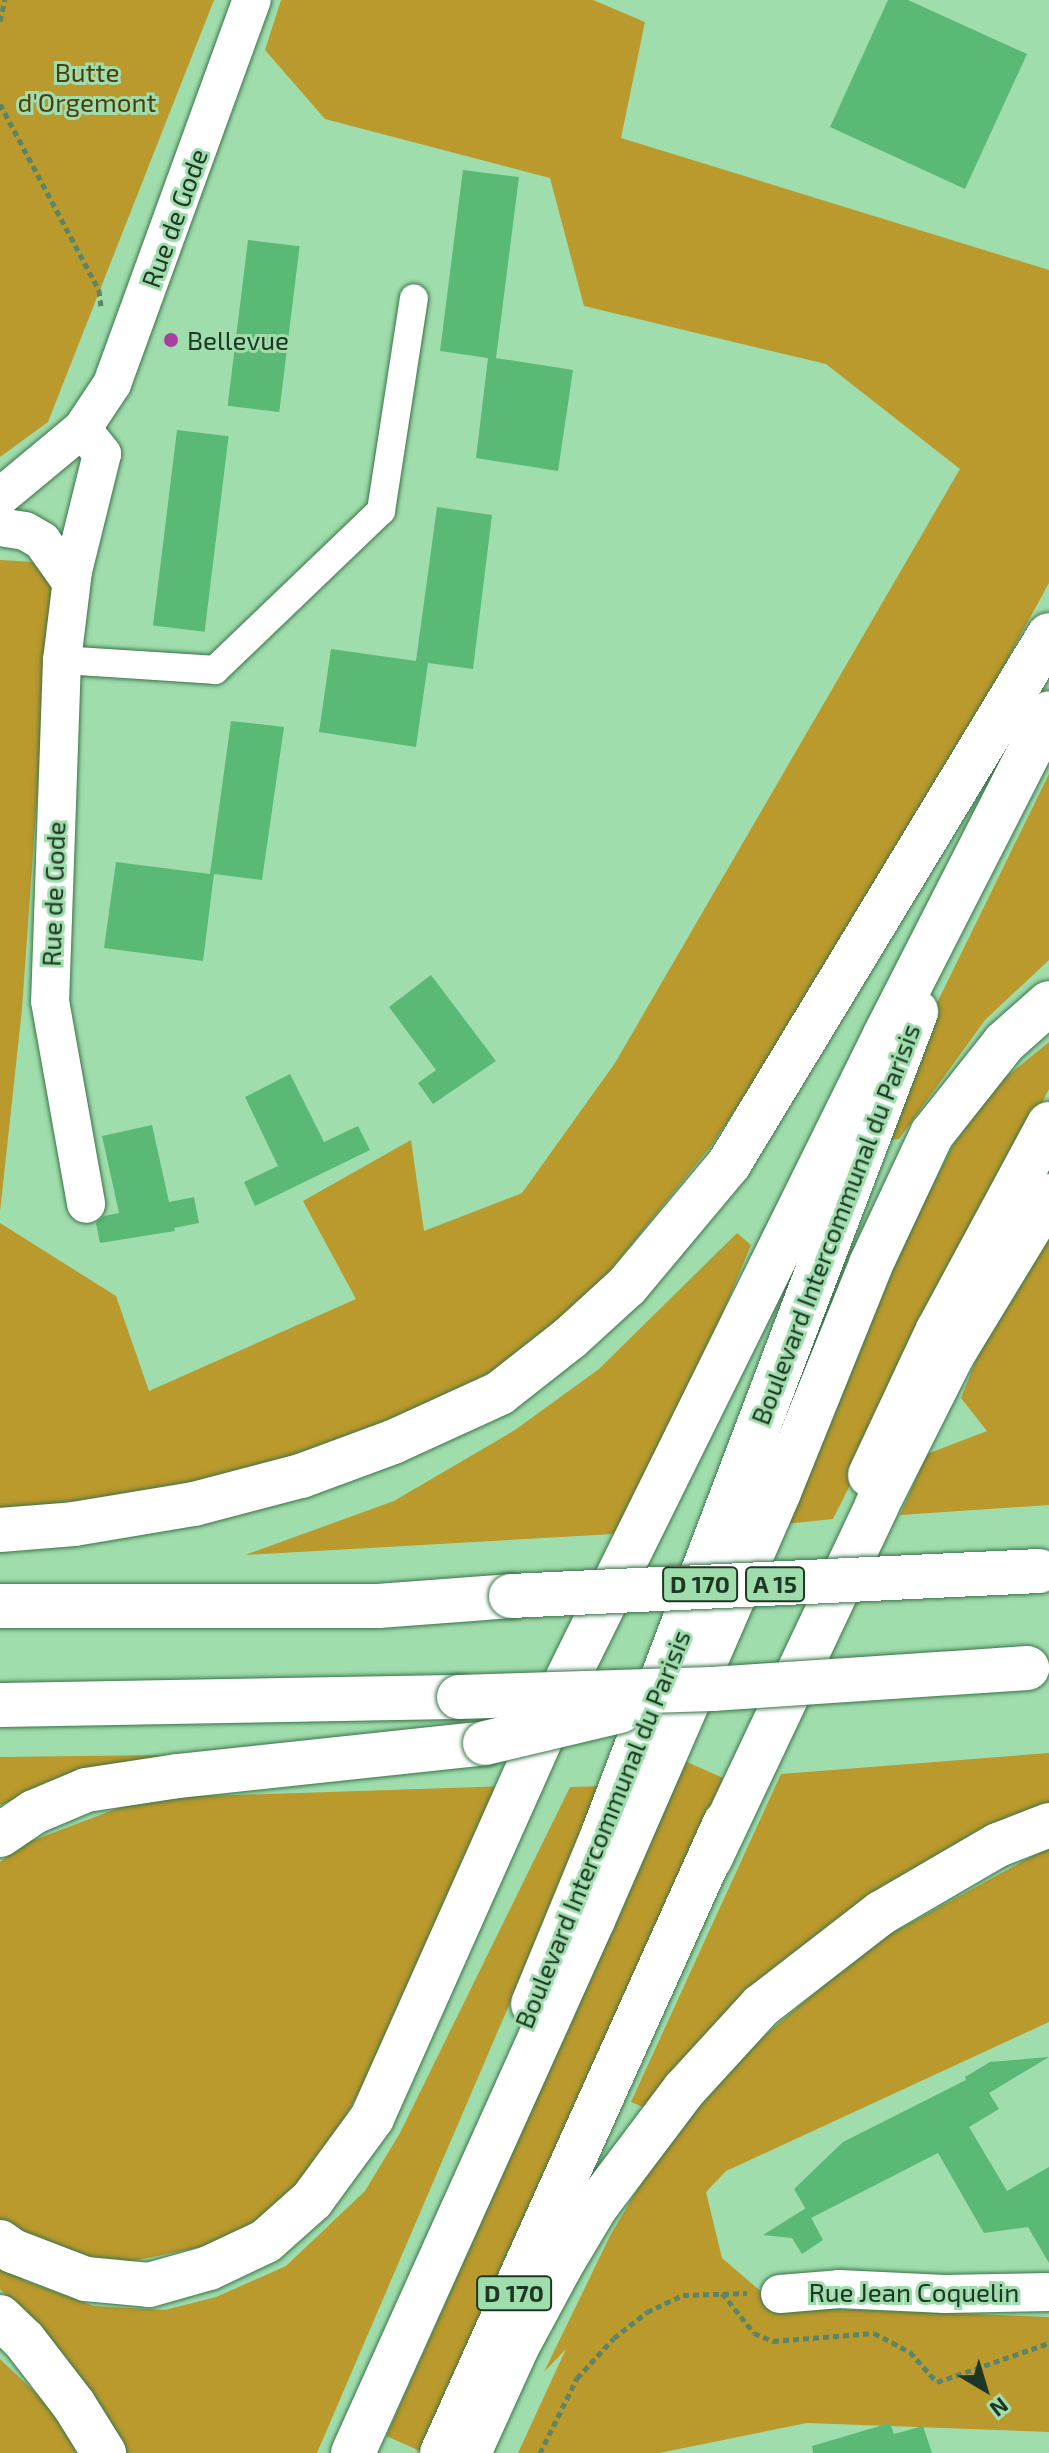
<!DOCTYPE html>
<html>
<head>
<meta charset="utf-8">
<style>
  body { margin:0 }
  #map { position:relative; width:1049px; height:2453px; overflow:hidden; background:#a0ddad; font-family:"Exo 2",sans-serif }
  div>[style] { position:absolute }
  .green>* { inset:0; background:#ba992d; transform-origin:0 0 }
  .building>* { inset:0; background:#5ab974; transform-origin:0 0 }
  .path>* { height:5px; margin-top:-2.5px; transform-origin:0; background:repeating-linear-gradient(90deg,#5b8564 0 6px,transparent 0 10px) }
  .roads { filter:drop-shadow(0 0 2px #3a7449) drop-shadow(0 0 2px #3a7449) }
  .pedestrian>* { height:28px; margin:-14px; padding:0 14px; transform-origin:14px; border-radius:14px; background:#fff }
  .minor>* { height:38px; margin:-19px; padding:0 19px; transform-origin:19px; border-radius:19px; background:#fff }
  .trunk>* { height:44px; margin:-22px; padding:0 22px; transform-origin:22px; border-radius:22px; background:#fff }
  .motorway>* { height:44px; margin:-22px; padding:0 22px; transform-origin:22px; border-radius:22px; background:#fff }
  .bridges { filter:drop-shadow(0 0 2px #3a7449) drop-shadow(0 0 2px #3a7449) }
  .motorway-bridge>* { height:44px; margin:-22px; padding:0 22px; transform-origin:22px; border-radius:22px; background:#fff }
  .dots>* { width:22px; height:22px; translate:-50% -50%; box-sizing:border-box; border:4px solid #a0ddad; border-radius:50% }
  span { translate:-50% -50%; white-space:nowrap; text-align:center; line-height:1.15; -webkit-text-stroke:6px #a0ddad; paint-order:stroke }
  .shield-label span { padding:2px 6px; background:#a0ddad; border:2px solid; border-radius:6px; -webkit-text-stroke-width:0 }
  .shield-label { font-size:24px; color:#1e3724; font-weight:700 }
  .park-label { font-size:26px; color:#4d3e0e }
  .street-label { font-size:26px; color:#1e3724 }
  .poi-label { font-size:26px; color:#1e3724 }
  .left { translate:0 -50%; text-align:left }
  .north { position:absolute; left:945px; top:2349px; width:80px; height:80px; -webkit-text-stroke:6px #a0ddad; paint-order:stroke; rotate:142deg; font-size:22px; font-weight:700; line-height:32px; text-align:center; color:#1e3724 }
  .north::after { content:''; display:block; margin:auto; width:28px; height:36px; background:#1e3724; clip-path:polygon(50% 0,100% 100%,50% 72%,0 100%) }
</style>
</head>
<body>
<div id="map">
  <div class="green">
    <i style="clip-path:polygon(0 0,214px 0,48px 422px,0 457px)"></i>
    <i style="clip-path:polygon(281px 0,593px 0,645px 22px,621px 138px,1049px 270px,1049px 583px,973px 722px,781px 1041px,711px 1146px,609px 1272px,556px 1321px,487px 1376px,385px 1425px,293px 1462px,188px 1487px,0 1510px,0 1223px,116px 1296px,149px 1391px,356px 1299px,303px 1201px,411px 1140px,424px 1231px,522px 1193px,615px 1063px,960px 469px,826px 364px,584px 306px,550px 178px,325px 119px,265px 50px)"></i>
    <i style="clip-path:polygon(0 560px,34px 562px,52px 585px,22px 1009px,0 1212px)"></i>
    <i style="clip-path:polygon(1049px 774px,1049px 960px,985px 1020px,899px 1139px,882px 1141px,934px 1009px)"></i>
    <i style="clip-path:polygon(1049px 1042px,1049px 1089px,833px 1519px,785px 1524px,904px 1242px,953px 1145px,995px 1086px)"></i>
    <i style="clip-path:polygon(737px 1233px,751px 1245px,631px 1533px,245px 1555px,394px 1501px,515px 1430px,599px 1369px)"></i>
    <i style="clip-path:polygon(1049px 1238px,1049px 1505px,900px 1515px,927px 1454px,987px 1431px,961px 1398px,983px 1343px)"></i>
    <i style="clip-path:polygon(1049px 1753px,1049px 1809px,771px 1971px,643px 2107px,631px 2102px,781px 1774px)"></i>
    <i style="clip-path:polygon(161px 1755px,161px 1767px,103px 1768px,0 1805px,0 1757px)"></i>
    <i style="left:723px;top:1778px;width:738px;height:40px;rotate:114deg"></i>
    <i style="clip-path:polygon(509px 1786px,375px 2064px,330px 2144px,282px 2205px,220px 2243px,119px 2264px,43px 2248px,0 2223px,0 1862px,21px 1845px,145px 1798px)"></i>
    <i style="clip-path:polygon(603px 1786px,317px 2453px,119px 2453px,12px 2301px,0 2289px,0 2266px,26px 2281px,94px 2306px,165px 2310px,216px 2297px,286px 2266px,365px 2191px,400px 2133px,570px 1787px)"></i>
    <i style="clip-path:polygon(1049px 1847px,1049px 2022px,726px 2171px,706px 2192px,722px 2258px,779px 2307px,1049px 2317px,1049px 2432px,807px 2423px,659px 2453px,518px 2453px,566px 2349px,544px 2372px,611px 2234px,662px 2148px,750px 2048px,872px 1944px)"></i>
    <i style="clip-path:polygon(0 2359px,60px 2416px,76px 2453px,0 2453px)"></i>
  </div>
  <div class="building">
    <i style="clip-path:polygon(888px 0,908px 0,1027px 54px,965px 189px,830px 127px)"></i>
    <i style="clip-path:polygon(463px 170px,519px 177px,496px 358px,573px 370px,558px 471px,476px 458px,488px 358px,440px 351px)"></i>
    <i style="left:248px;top:240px;width:52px;height:167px;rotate:7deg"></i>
    <i style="left:177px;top:430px;width:52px;height:197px;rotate:7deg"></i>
    <i style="clip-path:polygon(437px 507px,492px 515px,473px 669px,428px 663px,416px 747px,319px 732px,331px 649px,416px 661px)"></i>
    <i style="clip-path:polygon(231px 721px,284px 727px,262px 880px,214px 874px,203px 961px,104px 948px,116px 862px,210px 874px)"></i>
    <i style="clip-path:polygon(431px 975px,496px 1061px,433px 1104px,418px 1083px,436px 1070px,389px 1007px)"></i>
    <i style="clip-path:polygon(290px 1074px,324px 1142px,358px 1126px,370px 1150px,255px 1206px,244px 1182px,278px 1166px,245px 1097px)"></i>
    <i style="clip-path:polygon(152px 1125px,169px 1202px,194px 1197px,199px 1223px,174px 1228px,175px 1231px,100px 1243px,96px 1223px,104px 1216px,119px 1213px,102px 1136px)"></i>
    <i style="clip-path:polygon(1049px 2057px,989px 2093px,999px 2109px,969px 2127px,1007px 2191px,1049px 2167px,1049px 2263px,1028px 2227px,984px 2233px,938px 2153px,811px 2218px,794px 2189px,843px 2142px,966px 2080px,965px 2077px,990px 2062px)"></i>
    <i style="clip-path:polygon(806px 2208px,823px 2240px,802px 2254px,792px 2238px,763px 2235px)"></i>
    <i style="clip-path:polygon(890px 2423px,894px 2434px,923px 2426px,932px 2453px,813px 2453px,812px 2446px)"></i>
  </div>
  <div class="path">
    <i style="left:0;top:21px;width:22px;rotate:-77deg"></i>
    <i style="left:0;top:104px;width:211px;rotate:62deg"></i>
    <i style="left:99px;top:290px;width:16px;rotate:83deg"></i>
    <i style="left:722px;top:2293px;width:51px;rotate:51.3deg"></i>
    <i style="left:754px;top:2333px;width:21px;rotate:23deg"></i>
    <i style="left:773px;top:2341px;width:101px;rotate:-4.5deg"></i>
    <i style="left:874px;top:2333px;width:41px;rotate:27.8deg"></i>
    <i style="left:910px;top:2352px;width:40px;rotate:48deg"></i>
    <i style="left:937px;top:2382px;width:119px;rotate:-19.2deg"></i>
    <i style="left:540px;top:2453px;width:84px;rotate:-63.7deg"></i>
    <i style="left:577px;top:2378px;width:54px;rotate:-47.2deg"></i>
    <i style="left:614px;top:2338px;width:42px;rotate:-38.2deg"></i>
    <i style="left:647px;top:2312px;width:40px;rotate:-25deg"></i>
    <i style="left:683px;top:2295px;width:64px;rotate:-1.8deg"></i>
  </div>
  <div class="roads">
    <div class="pedestrian">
      <i style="left:62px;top:660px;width:153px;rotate:3.7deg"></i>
      <i style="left:215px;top:670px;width:230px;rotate:-43.8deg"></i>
      <i style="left:381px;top:511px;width:215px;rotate:-81.2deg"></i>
    </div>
    <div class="minor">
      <i style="left:82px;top:429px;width:32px;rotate:51deg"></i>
      <i style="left:102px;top:454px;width:121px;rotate:103.9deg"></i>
      <i style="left:73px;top:571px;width:90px;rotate:97deg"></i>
      <i style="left:62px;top:660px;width:341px;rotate:92deg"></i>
      <i style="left:50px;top:1001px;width:206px;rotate:79.9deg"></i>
      <i style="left:0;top:497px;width:107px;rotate:-39.7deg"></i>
      <i style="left:82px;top:429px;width:54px;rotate:-56.3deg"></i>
      <i style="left:112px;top:384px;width:409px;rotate:-70deg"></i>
      <i style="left:0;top:527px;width:25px;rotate:9deg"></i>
      <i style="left:25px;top:531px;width:20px;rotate:30deg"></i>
      <i style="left:42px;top:541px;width:50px;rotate:54.7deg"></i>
      <i style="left:780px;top:2294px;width:59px;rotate:-4.8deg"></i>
      <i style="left:839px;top:2289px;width:106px;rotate:2.7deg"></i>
      <i style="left:945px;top:2294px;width:104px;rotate:-1.1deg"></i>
    </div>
    <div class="trunk">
      <i style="left:870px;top:1475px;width:160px;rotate:-64.9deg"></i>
      <i style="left:938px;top:1330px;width:234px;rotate:-61.7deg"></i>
      <i style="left:533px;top:2004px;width:184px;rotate:-67.6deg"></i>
      <i style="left:603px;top:1834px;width:880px;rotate:-69.15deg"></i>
      <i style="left:442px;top:2453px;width:691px;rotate:-65.81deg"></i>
    </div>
    <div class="motorway">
      <i style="left:0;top:1530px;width:74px;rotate:-4.6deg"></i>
      <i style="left:74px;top:1524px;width:122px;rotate:-9.5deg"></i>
      <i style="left:194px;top:1504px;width:111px;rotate:-14.7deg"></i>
      <i style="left:301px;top:1476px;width:98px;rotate:-20.3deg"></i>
      <i style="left:393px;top:1442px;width:118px;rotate:-24.6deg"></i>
      <i style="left:500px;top:1393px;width:89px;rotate:-38.2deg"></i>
      <i style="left:570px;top:1338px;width:77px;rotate:-42.4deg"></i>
      <i style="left:627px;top:1286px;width:159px;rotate:-50.1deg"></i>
      <i style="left:729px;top:1164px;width:618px;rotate:-58.83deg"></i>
      <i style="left:0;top:1606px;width:378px"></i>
      <i style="left:378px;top:1606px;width:133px;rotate:-4.3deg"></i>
      <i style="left:0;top:1705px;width:459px;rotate:-1deg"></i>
      <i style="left:0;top:1835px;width:41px;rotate:-34.1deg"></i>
      <i style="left:34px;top:1812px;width:56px;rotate:-22.9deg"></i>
      <i style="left:86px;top:1790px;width:93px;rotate:-8.7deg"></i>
      <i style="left:178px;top:1776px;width:309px;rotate:-6.1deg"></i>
      <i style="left:710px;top:1859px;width:391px;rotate:-64.7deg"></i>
      <i style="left:877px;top:1505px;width:169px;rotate:-63.3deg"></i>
      <i style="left:953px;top:1354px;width:185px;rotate:-58.7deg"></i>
      <i style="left:0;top:2242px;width:16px;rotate:35deg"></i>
      <i style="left:13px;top:2251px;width:78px;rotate:21deg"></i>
      <i style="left:86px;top:2279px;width:63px;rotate:5.4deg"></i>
      <i style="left:149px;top:2285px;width:62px;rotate:-15.8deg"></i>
      <i style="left:209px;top:2268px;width:63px;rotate:-25.3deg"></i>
      <i style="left:266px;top:2241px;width:62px;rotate:-41.7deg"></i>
      <i style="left:312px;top:2200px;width:102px;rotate:-53.8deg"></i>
      <i style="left:372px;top:2118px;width:480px;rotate:-66deg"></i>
      <i style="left:567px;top:1679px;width:718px;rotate:-63.72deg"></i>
      <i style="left:885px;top:1035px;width:361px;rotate:-63deg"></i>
      <i style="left:0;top:2317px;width:33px;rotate:44deg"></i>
      <i style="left:24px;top:2340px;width:82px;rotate:52.4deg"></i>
      <i style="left:74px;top:2405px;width:57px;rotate:58deg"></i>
      <i style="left:353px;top:2453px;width:585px;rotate:-65.76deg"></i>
      <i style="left:593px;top:1920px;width:467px;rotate:-66.5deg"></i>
      <i style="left:779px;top:1492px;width:246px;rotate:-68deg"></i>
      <i style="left:871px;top:1264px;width:144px;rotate:-64.9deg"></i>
      <i style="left:932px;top:1134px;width:116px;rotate:-51.6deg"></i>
      <i style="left:1004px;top:1043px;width:60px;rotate:-41.6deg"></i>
      <i style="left:469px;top:2453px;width:116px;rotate:-65.6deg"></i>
      <i style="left:517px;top:2347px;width:91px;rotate:-61.7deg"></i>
      <i style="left:560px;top:2267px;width:69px;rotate:-59.3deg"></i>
      <i style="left:595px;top:2208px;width:148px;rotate:-53deg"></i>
      <i style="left:684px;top:2090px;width:114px;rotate:-47.5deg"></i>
      <i style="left:761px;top:2006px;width:152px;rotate:-37.8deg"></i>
      <i style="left:881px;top:1913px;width:135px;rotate:-30.2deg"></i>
      <i style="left:998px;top:1845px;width:55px;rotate:-21.4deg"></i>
    </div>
  </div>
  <div class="bridges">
    <div class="motorway-bridge">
      <i style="left:511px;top:1596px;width:529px;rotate:-2.71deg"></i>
      <i style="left:459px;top:1697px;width:253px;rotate:-1.8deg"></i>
      <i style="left:712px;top:1689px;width:316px;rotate:-3.8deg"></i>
      <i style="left:485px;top:1743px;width:139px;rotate:-13.3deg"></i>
    </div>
  </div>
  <div class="dots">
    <i style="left:171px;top:340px;background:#a73ea0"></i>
  </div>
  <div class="shield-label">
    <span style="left:700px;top:1584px">D 170</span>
    <span style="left:775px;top:1584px">A 15</span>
    <span style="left:514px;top:2293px">D 170</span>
  </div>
  <div class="park-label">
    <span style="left:87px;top:87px">Butte<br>d'Orgemont</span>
  </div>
  <div class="street-label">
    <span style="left:174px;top:218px;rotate:-70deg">Rue de Gode</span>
    <span style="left:53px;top:894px;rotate:-88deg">Rue de Gode</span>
    <span style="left:835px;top:1224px;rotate:-69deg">Boulevard Intercommunal du Parisis</span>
    <span style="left:602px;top:1829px;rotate:-68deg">Boulevard Intercommunal du Parisis</span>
    <span style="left:914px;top:2292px">Rue Jean Coquelin</span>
  </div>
  <div class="poi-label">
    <span class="left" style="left:187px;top:340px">Bellevue</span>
  </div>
  <div class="north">N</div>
</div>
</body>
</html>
